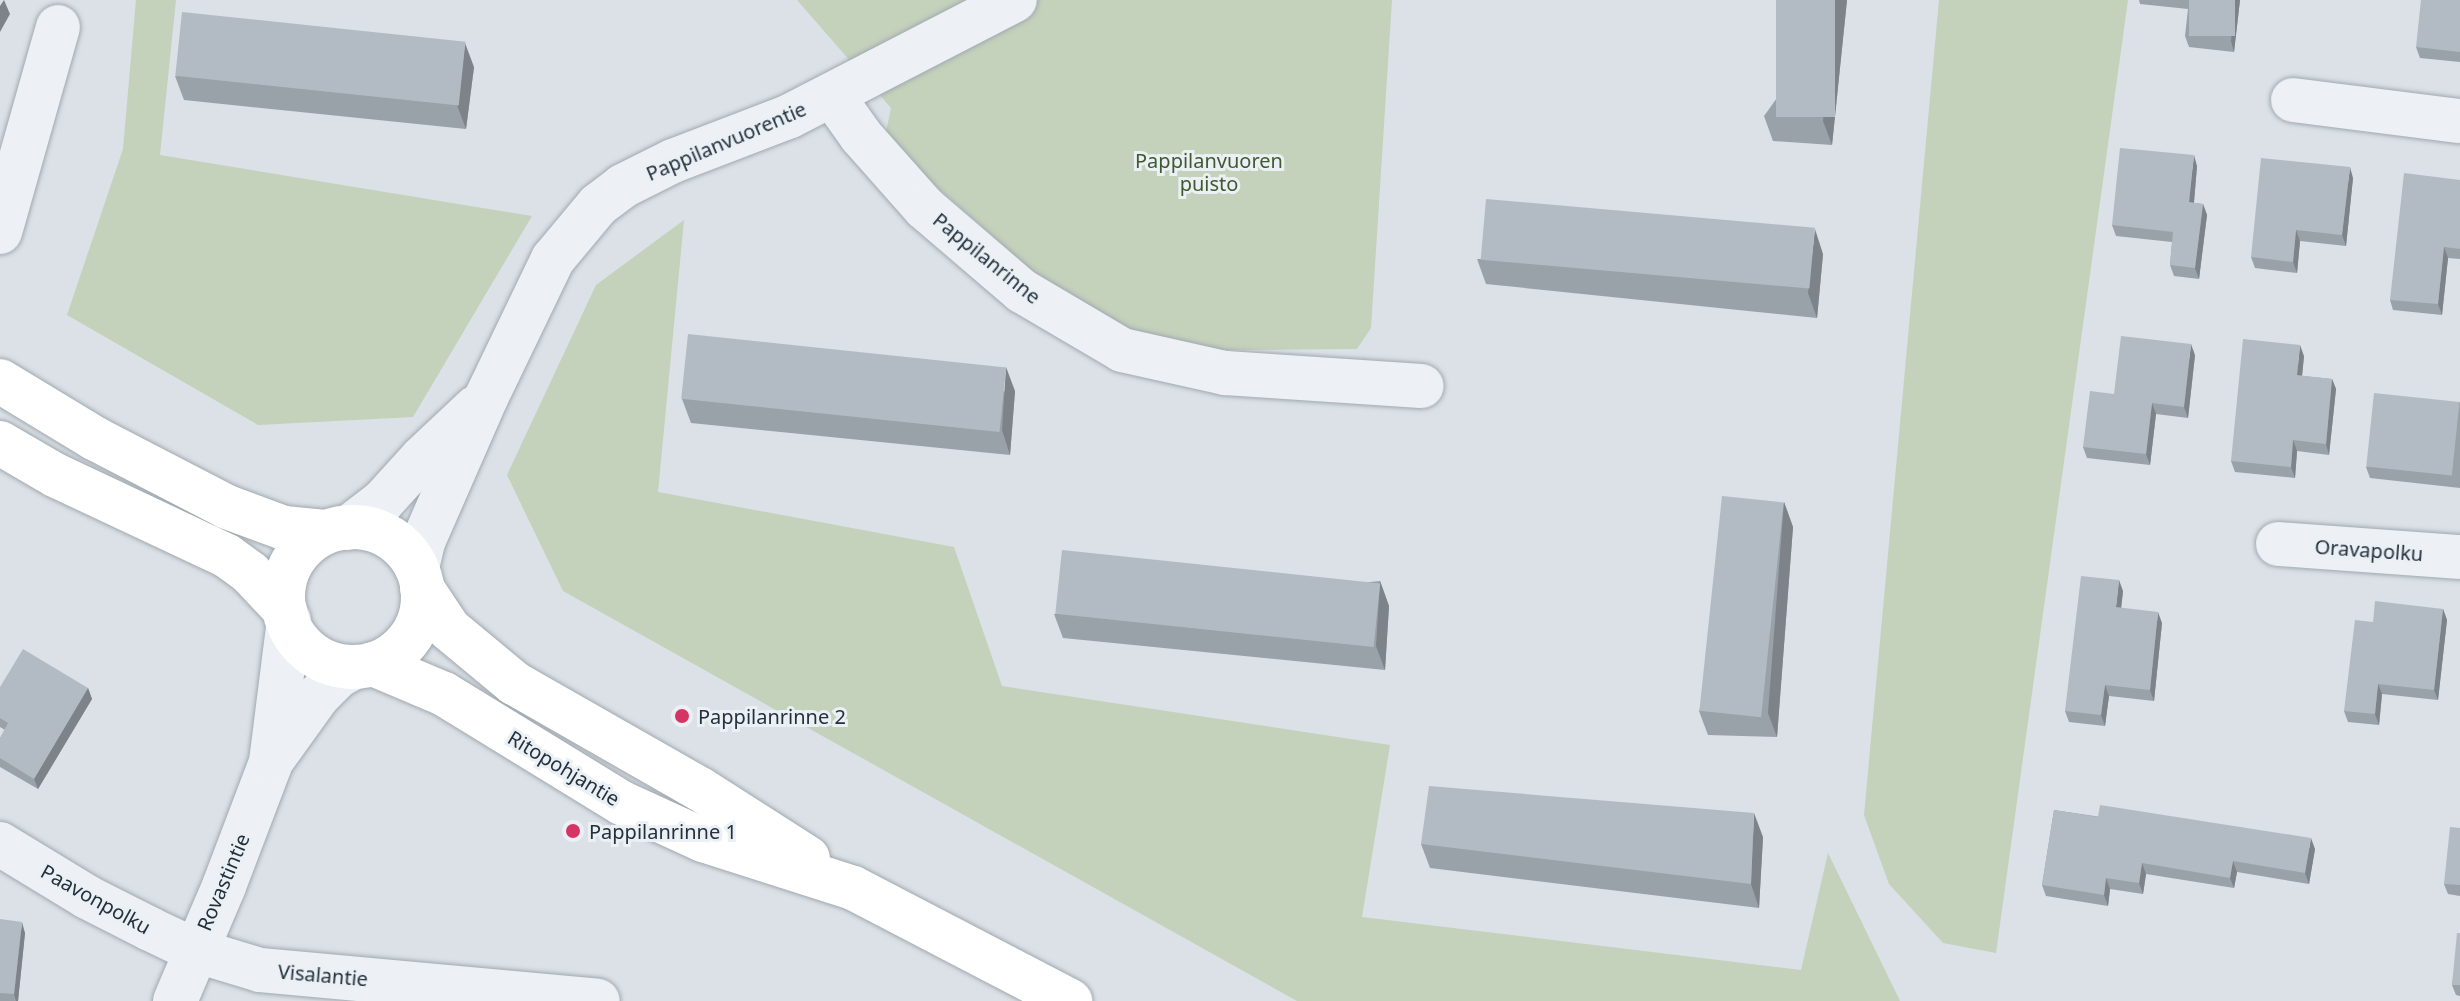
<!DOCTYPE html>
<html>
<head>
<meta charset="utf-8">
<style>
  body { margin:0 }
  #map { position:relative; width:2460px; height:1001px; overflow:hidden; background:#dbe1e6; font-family:"Noto Sans",sans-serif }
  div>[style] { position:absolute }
  .green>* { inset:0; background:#c4d1bb }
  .roads { filter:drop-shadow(0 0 2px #a0a9b0) drop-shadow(0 0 2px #a0a9b0) }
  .minor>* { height:44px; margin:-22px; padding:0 22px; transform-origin:22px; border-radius:22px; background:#edf1f5 }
  .major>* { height:44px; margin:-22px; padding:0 22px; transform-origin:22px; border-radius:22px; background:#fff }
  .major>.ring { margin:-22px; padding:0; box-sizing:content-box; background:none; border:44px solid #fff; border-radius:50% }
  .wall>* { inset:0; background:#99a1a9 }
  .shaded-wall>* { inset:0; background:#7d8389 }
  .building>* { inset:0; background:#b2bbc4; transform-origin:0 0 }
  .dots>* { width:22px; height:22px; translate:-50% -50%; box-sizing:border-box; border:4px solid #eaf0f4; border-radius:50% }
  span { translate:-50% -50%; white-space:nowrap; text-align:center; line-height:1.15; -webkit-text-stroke:6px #eaf0f4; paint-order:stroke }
  .street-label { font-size:20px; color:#24313d }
  .park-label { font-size:20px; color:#3f5a30 }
  .poi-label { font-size:20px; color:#24313d }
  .left { translate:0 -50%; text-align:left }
</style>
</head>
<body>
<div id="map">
  <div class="green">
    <i style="clip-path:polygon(136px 0,176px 0,160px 155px,532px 216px,413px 417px,258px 425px,67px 315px,123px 149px)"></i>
    <i style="clip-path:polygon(797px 0,1392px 0,1371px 328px,1357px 349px,1223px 350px,1124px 330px,1037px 275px,884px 141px,891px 108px)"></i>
    <i style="clip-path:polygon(1939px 0,2128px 0,1996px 953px,1943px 943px,1889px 884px,1864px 815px)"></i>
    <i style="clip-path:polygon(684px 220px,658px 492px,954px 547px,1002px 686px,1390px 745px,1362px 917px,1801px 970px,1828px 853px,1900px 1001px,1297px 1001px,563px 591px,507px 475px,596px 285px)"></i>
  </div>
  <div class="roads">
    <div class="minor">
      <i style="left:832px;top:95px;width:50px;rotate:54.7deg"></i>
      <i style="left:861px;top:136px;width:96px;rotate:48.4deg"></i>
      <i style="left:925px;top:208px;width:128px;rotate:40.6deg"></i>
      <i style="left:1022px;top:291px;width:116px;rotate:30.5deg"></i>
      <i style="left:1122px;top:350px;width:106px;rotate:12.6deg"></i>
      <i style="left:1225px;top:373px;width:197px;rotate:3.8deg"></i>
      <i style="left:2293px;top:100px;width:168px;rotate:7.2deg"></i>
      <i style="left:0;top:232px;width:213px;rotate:-74.2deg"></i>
      <i style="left:348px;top:528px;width:44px;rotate:-37.6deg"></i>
      <i style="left:383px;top:501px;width:58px;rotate:-47.8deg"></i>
      <i style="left:422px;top:458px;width:73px;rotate:-43.3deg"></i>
      <i style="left:2278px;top:544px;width:182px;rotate:4.1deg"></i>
      <i style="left:417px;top:568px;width:27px;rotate:-77deg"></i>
      <i style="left:423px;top:542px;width:157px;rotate:-66.4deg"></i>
      <i style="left:486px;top:398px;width:154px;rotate:-64.3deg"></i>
      <i style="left:553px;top:259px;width:70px;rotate:-50.2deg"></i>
      <i style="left:598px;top:205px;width:31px;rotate:-37deg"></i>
      <i style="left:623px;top:186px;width:56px;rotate:-26.6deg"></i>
      <i style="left:673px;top:161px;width:125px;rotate:-21deg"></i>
      <i style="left:790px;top:116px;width:253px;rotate:-27.3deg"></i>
      <i style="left:275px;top:756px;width:74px;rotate:-54.4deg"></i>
      <i style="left:318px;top:696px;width:28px;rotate:-45deg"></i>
      <i style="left:338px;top:676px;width:18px;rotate:-29deg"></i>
      <i style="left:0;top:844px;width:102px;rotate:31.3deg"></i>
      <i style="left:87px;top:897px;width:71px;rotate:26.9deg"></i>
      <i style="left:150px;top:929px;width:49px;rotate:25.5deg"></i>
      <i style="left:194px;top:950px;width:69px;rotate:16.9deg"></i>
      <i style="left:260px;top:970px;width:339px;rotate:5.2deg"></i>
      <i style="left:175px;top:1001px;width:125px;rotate:-66.9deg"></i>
      <i style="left:224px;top:886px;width:133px;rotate:-69.2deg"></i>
      <i style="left:271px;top:762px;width:143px;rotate:-82.8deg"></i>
    </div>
    <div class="major">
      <i style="left:0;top:381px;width:110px;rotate:31.2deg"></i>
      <i style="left:94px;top:438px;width:150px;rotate:27.4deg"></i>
      <i style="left:227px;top:507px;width:61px;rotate:20.2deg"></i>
      <i style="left:284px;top:528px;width:41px;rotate:5.6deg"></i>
      <i style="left:0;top:443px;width:64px;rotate:30.2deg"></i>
      <i style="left:55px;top:475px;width:190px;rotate:25.2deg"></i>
      <i style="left:227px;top:556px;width:29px;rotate:36deg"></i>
      <i style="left:250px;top:573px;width:51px;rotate:46.6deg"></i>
      <i class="ring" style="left:283px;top:527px;width:96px;height:96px"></i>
      <i style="left:422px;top:588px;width:49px;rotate:56.6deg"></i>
      <i style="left:449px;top:629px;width:85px;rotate:39.7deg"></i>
      <i style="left:514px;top:683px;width:214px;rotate:29.7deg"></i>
      <i style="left:700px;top:789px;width:128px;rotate:32.6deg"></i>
      <i style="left:373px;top:664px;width:77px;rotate:22.9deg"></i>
      <i style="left:444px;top:694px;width:209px;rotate:31.5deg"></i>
      <i style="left:622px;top:803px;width:89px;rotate:24.6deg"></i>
      <i style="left:703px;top:840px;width:157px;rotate:17.7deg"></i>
      <i style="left:853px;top:888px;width:245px;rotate:27.5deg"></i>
    </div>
  </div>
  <div class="wall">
    <i style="clip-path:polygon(1847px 0,1832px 145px,1773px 141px,1764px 116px)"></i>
    <i style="clip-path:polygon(2139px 0,2240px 0,2234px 52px,2189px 47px,2185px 36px,2188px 9px,2140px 4px)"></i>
    <i style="clip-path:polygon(2460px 0,2460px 62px,2420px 58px,2416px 47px)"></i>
    <i style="clip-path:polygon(474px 67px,466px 129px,184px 100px,175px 76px)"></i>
    <i style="clip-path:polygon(2197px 166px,2194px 203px,2203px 204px,2207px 215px,2199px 279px,2174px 276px,2170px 265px,2172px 242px,2116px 236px,2112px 225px)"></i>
    <i style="clip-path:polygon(2353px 178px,2346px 246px,2300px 241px,2297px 273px,2255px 268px,2251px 257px)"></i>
    <i style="clip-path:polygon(2460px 180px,2460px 259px,2448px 258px,2442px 315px,2393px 310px,2390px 300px)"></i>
    <i style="clip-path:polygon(1823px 254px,1817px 318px,1486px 284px,1477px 259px)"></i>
    <i style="clip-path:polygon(2195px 355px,2188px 418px,2156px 414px,2150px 465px,2087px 458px,2083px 447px,2114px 394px)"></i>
    <i style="clip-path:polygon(2304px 356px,2302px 376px,2332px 379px,2336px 389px,2329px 455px,2297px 451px,2295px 478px,2235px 472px,2231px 461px)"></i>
    <i style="clip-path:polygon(1015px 391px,1010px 455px,691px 423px,682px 399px)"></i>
    <i style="clip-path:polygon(2460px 402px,2460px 488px,2370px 478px,2366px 467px)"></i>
    <i style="clip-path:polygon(1784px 502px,1793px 527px,1777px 737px,1708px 735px,1699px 711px)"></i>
    <i style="clip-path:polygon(1380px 581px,1389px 606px,1385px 670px,1063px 638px,1054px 614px)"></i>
    <i style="clip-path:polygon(2123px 591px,2121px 608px,2162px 623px,2154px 701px,2109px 696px,2105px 726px,2069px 722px,2065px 711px)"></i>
    <i style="clip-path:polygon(2443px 609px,2447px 620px,2438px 700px,2382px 694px,2379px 725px,2348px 722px,2344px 711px,2373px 622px)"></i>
    <i style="clip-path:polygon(0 687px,88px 688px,92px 699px,38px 789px,0 767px,0 738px,5px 730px,0 727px)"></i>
    <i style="clip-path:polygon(2054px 810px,2315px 849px,2309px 884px,2237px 872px,2234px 888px,2146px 874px,2143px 894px,2110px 889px,2108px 906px,2046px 896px,2042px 885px)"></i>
    <i style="clip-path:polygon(2460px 828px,2460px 896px,2448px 894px,2444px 884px)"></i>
    <i style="clip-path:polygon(1763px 837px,1759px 908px,1430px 868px,1421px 844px)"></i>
    <i style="clip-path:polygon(0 919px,25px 933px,18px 1001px,0 1001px)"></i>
    <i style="clip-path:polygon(2460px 933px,2460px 996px,2456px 995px,2452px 985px)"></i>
  </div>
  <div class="shaded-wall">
    <i style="clip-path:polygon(4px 0,10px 14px,0 32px,0 6px)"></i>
    <i style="clip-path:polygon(1835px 0,1847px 0,1832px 145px,1823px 121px)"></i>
    <i style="clip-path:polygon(2235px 0,2240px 0,2234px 52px,2231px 41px)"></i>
    <i style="clip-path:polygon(465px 43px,474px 67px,466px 129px,457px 105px)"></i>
    <i style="clip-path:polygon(2194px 155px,2197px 166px,2193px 213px,2189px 202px)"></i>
    <i style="clip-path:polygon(2350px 167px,2353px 178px,2346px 246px,2342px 235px)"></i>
    <i style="clip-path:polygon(2203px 204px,2207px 215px,2199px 279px,2195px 268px)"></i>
    <i style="clip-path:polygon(1815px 229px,1823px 254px,1817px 318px,1808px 293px)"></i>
    <i style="clip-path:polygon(2296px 230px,2300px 241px,2297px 273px,2293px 262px)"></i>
    <i style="clip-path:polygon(2444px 247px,2448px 258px,2442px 315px,2438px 304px)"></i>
    <i style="clip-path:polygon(2191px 344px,2195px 355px,2188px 418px,2184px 407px)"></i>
    <i style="clip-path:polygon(2300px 345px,2304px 356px,2301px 386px,2297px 375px)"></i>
    <i style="clip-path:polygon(1006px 367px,1015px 391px,1010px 455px,1002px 430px)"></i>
    <i style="clip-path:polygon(2332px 379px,2336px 389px,2329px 455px,2326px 444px)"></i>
    <i style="clip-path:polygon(2152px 403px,2156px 414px,2150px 465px,2146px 454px)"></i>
    <i style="clip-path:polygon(2293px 440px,2297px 451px,2295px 478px,2291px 467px)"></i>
    <i style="clip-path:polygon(1784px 502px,1793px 527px,1777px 737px,1768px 713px)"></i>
    <i style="clip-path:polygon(2119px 580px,2123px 591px,2120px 618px,2116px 607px)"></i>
    <i style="clip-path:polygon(1380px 581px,1389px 606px,1385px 670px,1376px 646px)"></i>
    <i style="clip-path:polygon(2443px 609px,2447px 620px,2438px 700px,2434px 690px)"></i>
    <i style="clip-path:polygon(2158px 612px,2162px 623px,2154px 701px,2150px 690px)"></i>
    <i style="clip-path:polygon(2378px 684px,2382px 694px,2379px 725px,2375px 714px)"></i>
    <i style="clip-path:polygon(2105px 685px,2109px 696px,2105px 726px,2101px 715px)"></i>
    <i style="clip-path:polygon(88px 688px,92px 699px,38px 789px,34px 779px)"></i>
    <i style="clip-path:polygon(1754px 813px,1763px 837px,1759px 908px,1751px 884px)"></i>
    <i style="clip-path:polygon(2311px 838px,2315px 849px,2309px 884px,2305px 873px)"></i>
    <i style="clip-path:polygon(2233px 861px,2237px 872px,2234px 888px,2230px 878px)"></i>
    <i style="clip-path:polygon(2142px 863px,2146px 874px,2143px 894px,2139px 883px)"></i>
    <i style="clip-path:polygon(2106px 878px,2110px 889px,2108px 906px,2104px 895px)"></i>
    <i style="clip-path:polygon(22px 922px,25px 933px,18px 1001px,16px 1001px,14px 994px)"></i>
  </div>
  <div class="building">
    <i style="left:1776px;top:0;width:59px;height:117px"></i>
    <i style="left:2189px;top:0;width:46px;height:36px"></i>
    <i style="clip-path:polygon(2421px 0,2460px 0,2460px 52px,2416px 47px)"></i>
    <i style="left:182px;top:12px;width:285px;height:64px;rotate:6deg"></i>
    <i style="clip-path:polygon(2120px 148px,2194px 155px,2189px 202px,2203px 204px,2195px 268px,2170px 265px,2173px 232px,2112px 225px)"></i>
    <i style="clip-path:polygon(2261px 158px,2350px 167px,2342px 235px,2296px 230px,2293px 262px,2251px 257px)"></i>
    <i style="clip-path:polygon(2404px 173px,2460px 180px,2460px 249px,2444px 247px,2438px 304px,2390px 300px)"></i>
    <i style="left:1486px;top:199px;width:330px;height:61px;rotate:5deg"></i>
    <i style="left:688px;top:334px;width:320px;height:65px;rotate:6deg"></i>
    <i style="clip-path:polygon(2121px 336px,2191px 344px,2184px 407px,2152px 403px,2146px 454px,2083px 447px,2090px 391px,2114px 394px)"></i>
    <i style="clip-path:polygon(2243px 339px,2300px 345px,2297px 375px,2332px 379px,2326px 444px,2293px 440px,2291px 467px,2231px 461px)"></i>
    <i style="left:2374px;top:393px;width:86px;height:74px;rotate:6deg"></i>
    <i style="left:1722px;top:496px;width:62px;height:216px;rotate:6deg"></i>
    <i style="left:1062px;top:550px;width:320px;height:64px;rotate:6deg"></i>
    <i style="clip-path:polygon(2081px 576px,2119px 580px,2116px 607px,2158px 612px,2150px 690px,2105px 685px,2101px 715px,2065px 711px)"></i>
    <i style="clip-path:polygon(2375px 601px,2443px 609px,2434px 690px,2378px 684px,2375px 714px,2344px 711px,2355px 620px,2373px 622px)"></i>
    <i style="clip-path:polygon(23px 649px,88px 688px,34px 779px,0 758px,0 738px,8px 723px,0 718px,0 687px)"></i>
    <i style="clip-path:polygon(1429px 786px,1754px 813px,1751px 884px,1421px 844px)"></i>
    <i style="clip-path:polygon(2100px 805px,2311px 838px,2305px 873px,2233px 861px,2230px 878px,2142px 863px,2139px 883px,2106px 878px,2104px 895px,2042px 885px,2054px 810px,2098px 817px)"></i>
    <i style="clip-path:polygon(2450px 827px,2460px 828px,2460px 885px,2444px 884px)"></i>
    <i style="clip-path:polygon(0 919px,22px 922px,14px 994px,0 993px)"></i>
    <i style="clip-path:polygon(2457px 933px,2460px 933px,2460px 985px,2452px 985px)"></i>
  </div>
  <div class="dots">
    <i style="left:682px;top:716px;background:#d73466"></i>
    <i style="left:573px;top:831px;background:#d73466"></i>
  </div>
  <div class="street-label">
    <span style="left:726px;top:141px;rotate:-23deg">Pappilanvuorentie</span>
    <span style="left:987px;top:258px;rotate:39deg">Pappilanrinne</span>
    <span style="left:2369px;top:550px;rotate:4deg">Oravapolku</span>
    <span style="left:564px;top:768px;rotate:31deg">Ritopohjantie</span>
    <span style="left:223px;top:882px;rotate:-67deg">Rovastintie</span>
    <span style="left:96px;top:899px;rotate:29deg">Paavonpolku</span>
    <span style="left:323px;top:975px;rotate:5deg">Visalantie</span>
  </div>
  <div class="park-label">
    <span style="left:1209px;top:172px">Pappilanvuoren<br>puisto</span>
  </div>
  <div class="poi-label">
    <span class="left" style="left:698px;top:716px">Pappilanrinne 2</span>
    <span class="left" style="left:589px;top:831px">Pappilanrinne 1</span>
  </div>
</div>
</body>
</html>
